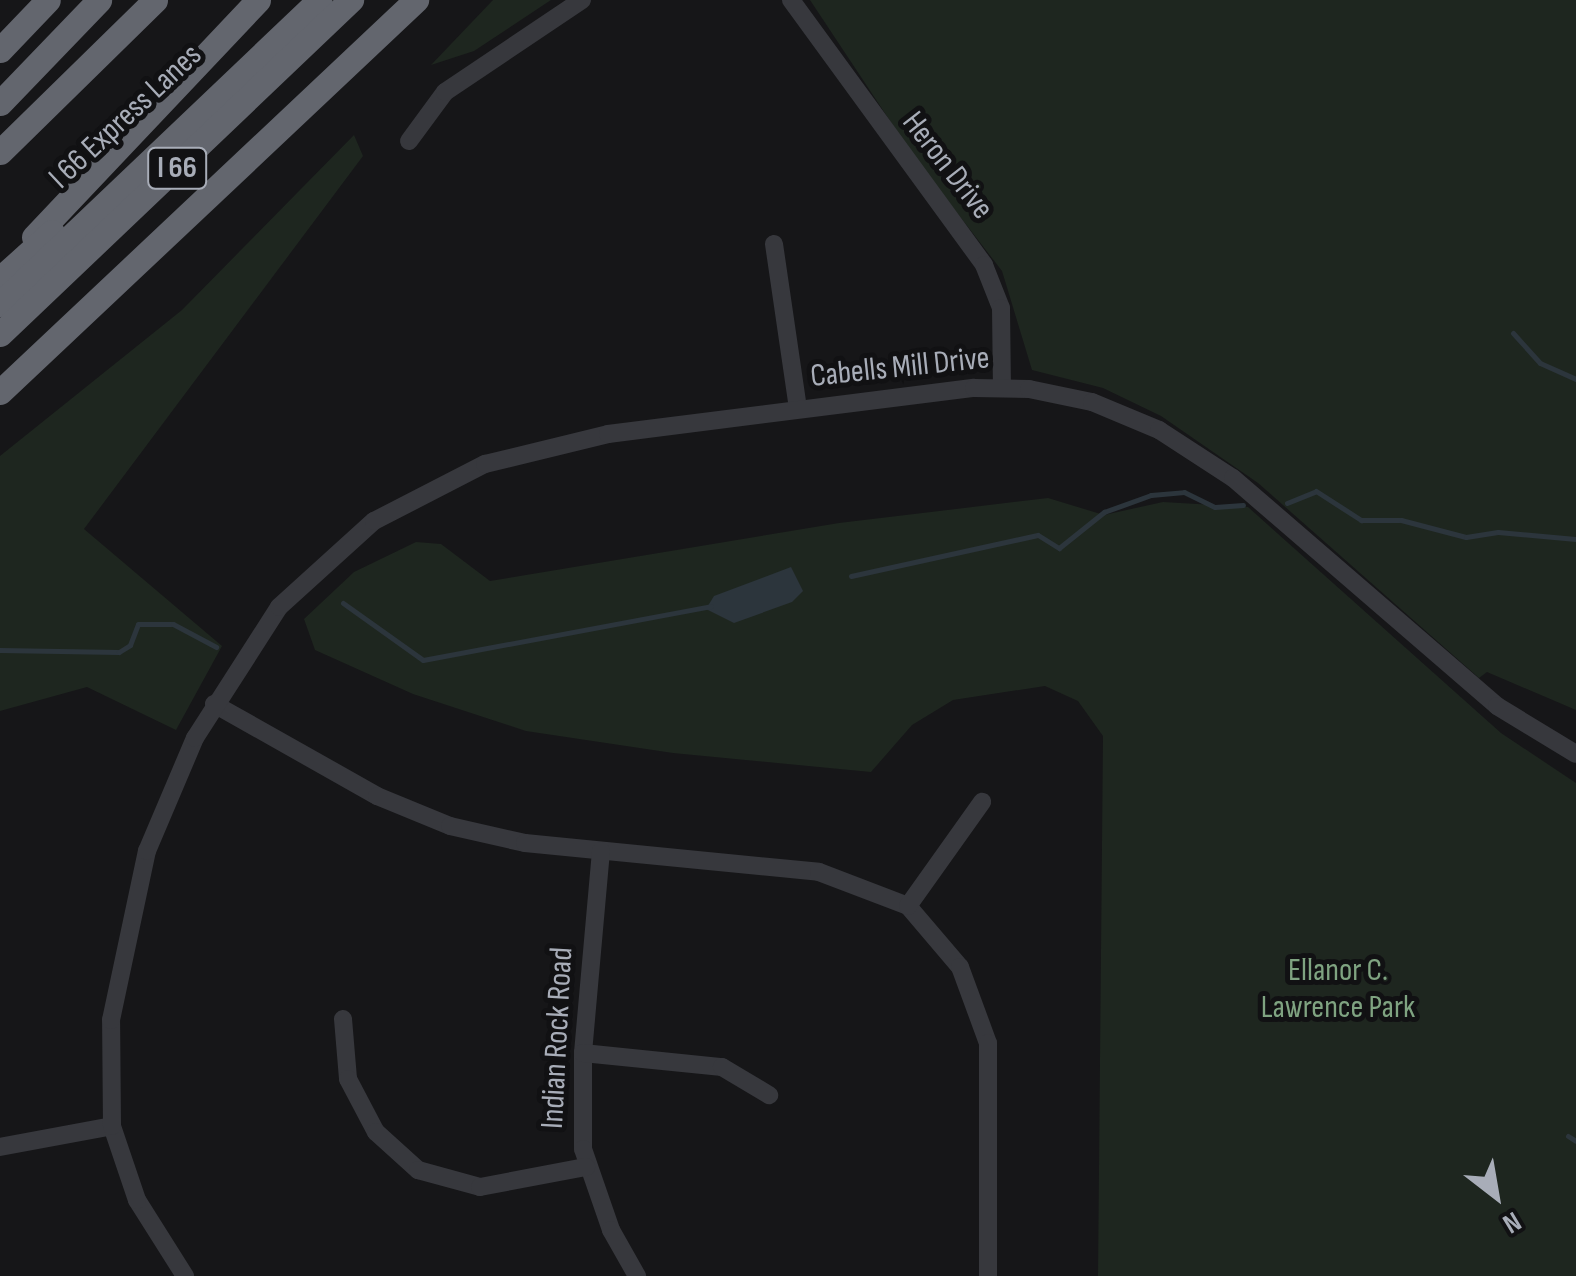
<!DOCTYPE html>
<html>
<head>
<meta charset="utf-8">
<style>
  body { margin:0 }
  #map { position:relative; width:1576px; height:1276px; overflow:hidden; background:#161618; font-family:"Sofia Sans Condensed",sans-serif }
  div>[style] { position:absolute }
  .green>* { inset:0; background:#1e261f }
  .water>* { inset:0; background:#2c353c }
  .stream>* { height:5px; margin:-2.5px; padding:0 2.5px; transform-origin:2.5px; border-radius:2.5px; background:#2c353c }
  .minor>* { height:18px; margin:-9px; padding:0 9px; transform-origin:9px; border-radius:9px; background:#37383d }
  .highway>* { height:25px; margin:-12.5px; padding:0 12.5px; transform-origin:12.5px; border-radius:12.5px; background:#63666e }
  span { translate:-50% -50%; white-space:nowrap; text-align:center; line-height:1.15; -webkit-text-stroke:10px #111113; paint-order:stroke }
  .shield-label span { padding:2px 8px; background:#111113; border:2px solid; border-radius:8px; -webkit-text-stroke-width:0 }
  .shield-label { font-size:30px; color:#a8adb8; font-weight:700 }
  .street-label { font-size:32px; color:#a8adb8 }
  .park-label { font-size:32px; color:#7fa381 }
  .north { position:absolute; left:1446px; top:1146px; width:100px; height:100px; -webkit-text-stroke:8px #111113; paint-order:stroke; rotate:149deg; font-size:28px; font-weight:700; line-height:40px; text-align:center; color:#a8adb8 }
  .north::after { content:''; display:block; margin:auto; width:35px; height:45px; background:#a8adb8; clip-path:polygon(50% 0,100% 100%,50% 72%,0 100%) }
</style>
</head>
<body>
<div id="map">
  <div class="green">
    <i style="clip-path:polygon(493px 0,551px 0,474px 51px,431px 65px)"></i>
    <i style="clip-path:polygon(810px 0,1576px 0,1576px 710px,1487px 672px,1479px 678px,1258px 483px,1161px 416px,1103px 388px,1032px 370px,1002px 271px,914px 157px)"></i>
    <i style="clip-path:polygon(354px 135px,363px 156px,84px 529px,222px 646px,176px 730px,87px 687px,0 711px,0 456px,182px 310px)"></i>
    <i style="clip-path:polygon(1048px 498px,1104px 515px,1163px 502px,1248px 507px,1501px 733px,1576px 783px,1576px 1276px,1098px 1276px,1103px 736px,1078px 701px,1045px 686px,953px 700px,912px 725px,871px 772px,673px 753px,526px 731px,413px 694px,315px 650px,304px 619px,354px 572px,416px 542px,441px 544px,490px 581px,839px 523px)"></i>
  </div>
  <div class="water">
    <i style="clip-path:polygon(791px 567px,803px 591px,792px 602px,734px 623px,706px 609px,714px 596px)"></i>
  </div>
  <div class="stream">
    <i style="left:1513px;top:333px;width:40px;rotate:48deg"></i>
    <i style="left:1540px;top:363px;width:39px;rotate:24deg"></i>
    <i style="left:1287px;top:503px;width:31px;rotate:-22deg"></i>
    <i style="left:1316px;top:491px;width:54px;rotate:32.8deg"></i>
    <i style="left:1361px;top:520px;width:40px"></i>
    <i style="left:1401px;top:520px;width:67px;rotate:14.7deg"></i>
    <i style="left:1466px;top:537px;width:32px;rotate:-9deg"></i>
    <i style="left:1498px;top:532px;width:78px;rotate:5.1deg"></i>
    <i style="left:851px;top:576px;width:191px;rotate:-12.4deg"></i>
    <i style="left:1038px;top:535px;width:25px;rotate:32deg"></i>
    <i style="left:1059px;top:548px;width:58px;rotate:-38.7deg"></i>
    <i style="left:1104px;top:512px;width:50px;rotate:-19.9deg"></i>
    <i style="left:1151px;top:495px;width:33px;rotate:-5deg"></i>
    <i style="left:1184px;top:492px;width:34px;rotate:26deg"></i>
    <i style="left:1215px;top:507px;width:28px;rotate:-4deg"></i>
    <i style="left:343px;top:603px;width:98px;rotate:35.5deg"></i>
    <i style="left:423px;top:660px;width:293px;rotate:-10.6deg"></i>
    <i style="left:0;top:650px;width:119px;rotate:1deg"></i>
    <i style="left:119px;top:652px;width:13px;rotate:-32deg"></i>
    <i style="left:130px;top:645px;width:22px;rotate:-69deg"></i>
    <i style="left:138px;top:624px;width:35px"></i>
    <i style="left:173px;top:624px;width:49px;rotate:28.1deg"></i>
    <i style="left:1568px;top:1136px;width:9px;rotate:32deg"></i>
  </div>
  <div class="minor">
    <i style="left:791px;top:0;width:328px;rotate:53.9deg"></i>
    <i style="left:984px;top:265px;width:46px;rotate:68.4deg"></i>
    <i style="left:1001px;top:308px;width:80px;rotate:89.3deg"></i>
    <i style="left:409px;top:141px;width:61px;rotate:-53.7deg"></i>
    <i style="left:445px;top:92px;width:165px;rotate:-33.9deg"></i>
    <i style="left:774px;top:244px;width:166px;rotate:81.7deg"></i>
    <i style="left:214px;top:704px;width:187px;rotate:29.4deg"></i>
    <i style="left:377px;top:796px;width:79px;rotate:22.3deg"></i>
    <i style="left:450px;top:826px;width:77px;rotate:12.8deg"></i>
    <i style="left:525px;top:843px;width:295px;rotate:5.6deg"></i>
    <i style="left:819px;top:872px;width:95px;rotate:20.9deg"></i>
    <i style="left:908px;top:906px;width:80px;rotate:49.6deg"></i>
    <i style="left:960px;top:967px;width:81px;rotate:69.8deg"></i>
    <i style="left:988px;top:1043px;width:233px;rotate:90deg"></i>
    <i style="left:601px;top:851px;width:203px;rotate:95.1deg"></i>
    <i style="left:583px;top:1053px;width:96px;rotate:90deg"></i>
    <i style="left:583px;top:1149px;width:86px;rotate:70.9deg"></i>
    <i style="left:611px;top:1230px;width:53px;rotate:60.5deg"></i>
    <i style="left:908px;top:906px;width:128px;rotate:-54.6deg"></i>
    <i style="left:343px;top:1019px;width:60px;rotate:85.2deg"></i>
    <i style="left:348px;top:1079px;width:60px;rotate:62.2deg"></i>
    <i style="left:376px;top:1132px;width:57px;rotate:42.1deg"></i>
    <i style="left:418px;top:1170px;width:64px;rotate:15.3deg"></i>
    <i style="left:480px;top:1187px;width:108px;rotate:-10.7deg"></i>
    <i style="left:583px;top:1053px;width:140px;rotate:5.8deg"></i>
    <i style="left:722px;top:1067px;width:55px;rotate:30.8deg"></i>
    <i style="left:0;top:1147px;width:114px;rotate:-10.6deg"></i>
    <i style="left:185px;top:1276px;width:90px;rotate:-122.3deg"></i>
    <i style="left:137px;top:1200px;width:78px;rotate:-108.7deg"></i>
    <i style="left:112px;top:1126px;width:106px;rotate:-90.5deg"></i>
    <i style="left:111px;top:1020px;width:173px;rotate:-78deg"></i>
    <i style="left:147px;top:851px;width:123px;rotate:-67deg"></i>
    <i style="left:195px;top:738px;width:156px;rotate:-57.3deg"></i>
    <i style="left:279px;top:607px;width:128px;rotate:-42.2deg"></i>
    <i style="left:374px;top:521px;width:125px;rotate:-27.2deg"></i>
    <i style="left:485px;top:464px;width:127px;rotate:-13.7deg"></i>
    <i style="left:608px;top:434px;width:369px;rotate:-7.2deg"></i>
    <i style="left:974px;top:388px;width:55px;rotate:1deg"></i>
    <i style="left:1029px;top:389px;width:64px;rotate:11.7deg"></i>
    <i style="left:1092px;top:402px;width:73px;rotate:22.7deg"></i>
    <i style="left:1159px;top:430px;width:88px;rotate:33deg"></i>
    <i style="left:1233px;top:478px;width:349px;rotate:40.8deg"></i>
    <i style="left:1497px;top:706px;width:92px;rotate:31.3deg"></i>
  </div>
  <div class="highway">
    <i style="left:0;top:50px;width:69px;rotate:-46.2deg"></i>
    <i style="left:0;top:103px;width:143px;rotate:-46.1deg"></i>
    <i style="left:0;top:152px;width:217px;rotate:-44.4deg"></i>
    <i style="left:34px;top:237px;width:326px;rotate:-46.6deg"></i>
    <i style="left:0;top:279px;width:70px;rotate:-42.1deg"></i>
    <i style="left:0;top:304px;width:441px;rotate:-43.6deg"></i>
    <i style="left:0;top:334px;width:485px;rotate:-43.6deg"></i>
    <i style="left:0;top:392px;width:572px;rotate:-43.3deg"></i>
  </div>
  <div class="shield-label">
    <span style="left:177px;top:168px">I 66</span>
  </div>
  <div class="street-label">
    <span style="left:126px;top:117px;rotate:-43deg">I 66 Express Lanes</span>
    <span style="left:947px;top:166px;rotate:52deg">Heron Drive</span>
    <span style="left:900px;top:368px;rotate:-6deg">Cabells Mill Drive</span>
    <span style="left:558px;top:1038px;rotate:-87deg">Indian Rock Road</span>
  </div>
  <div class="park-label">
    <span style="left:1338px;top:990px">Ellanor C.<br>Lawrence Park</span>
  </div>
  <div class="north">N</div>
</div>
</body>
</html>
